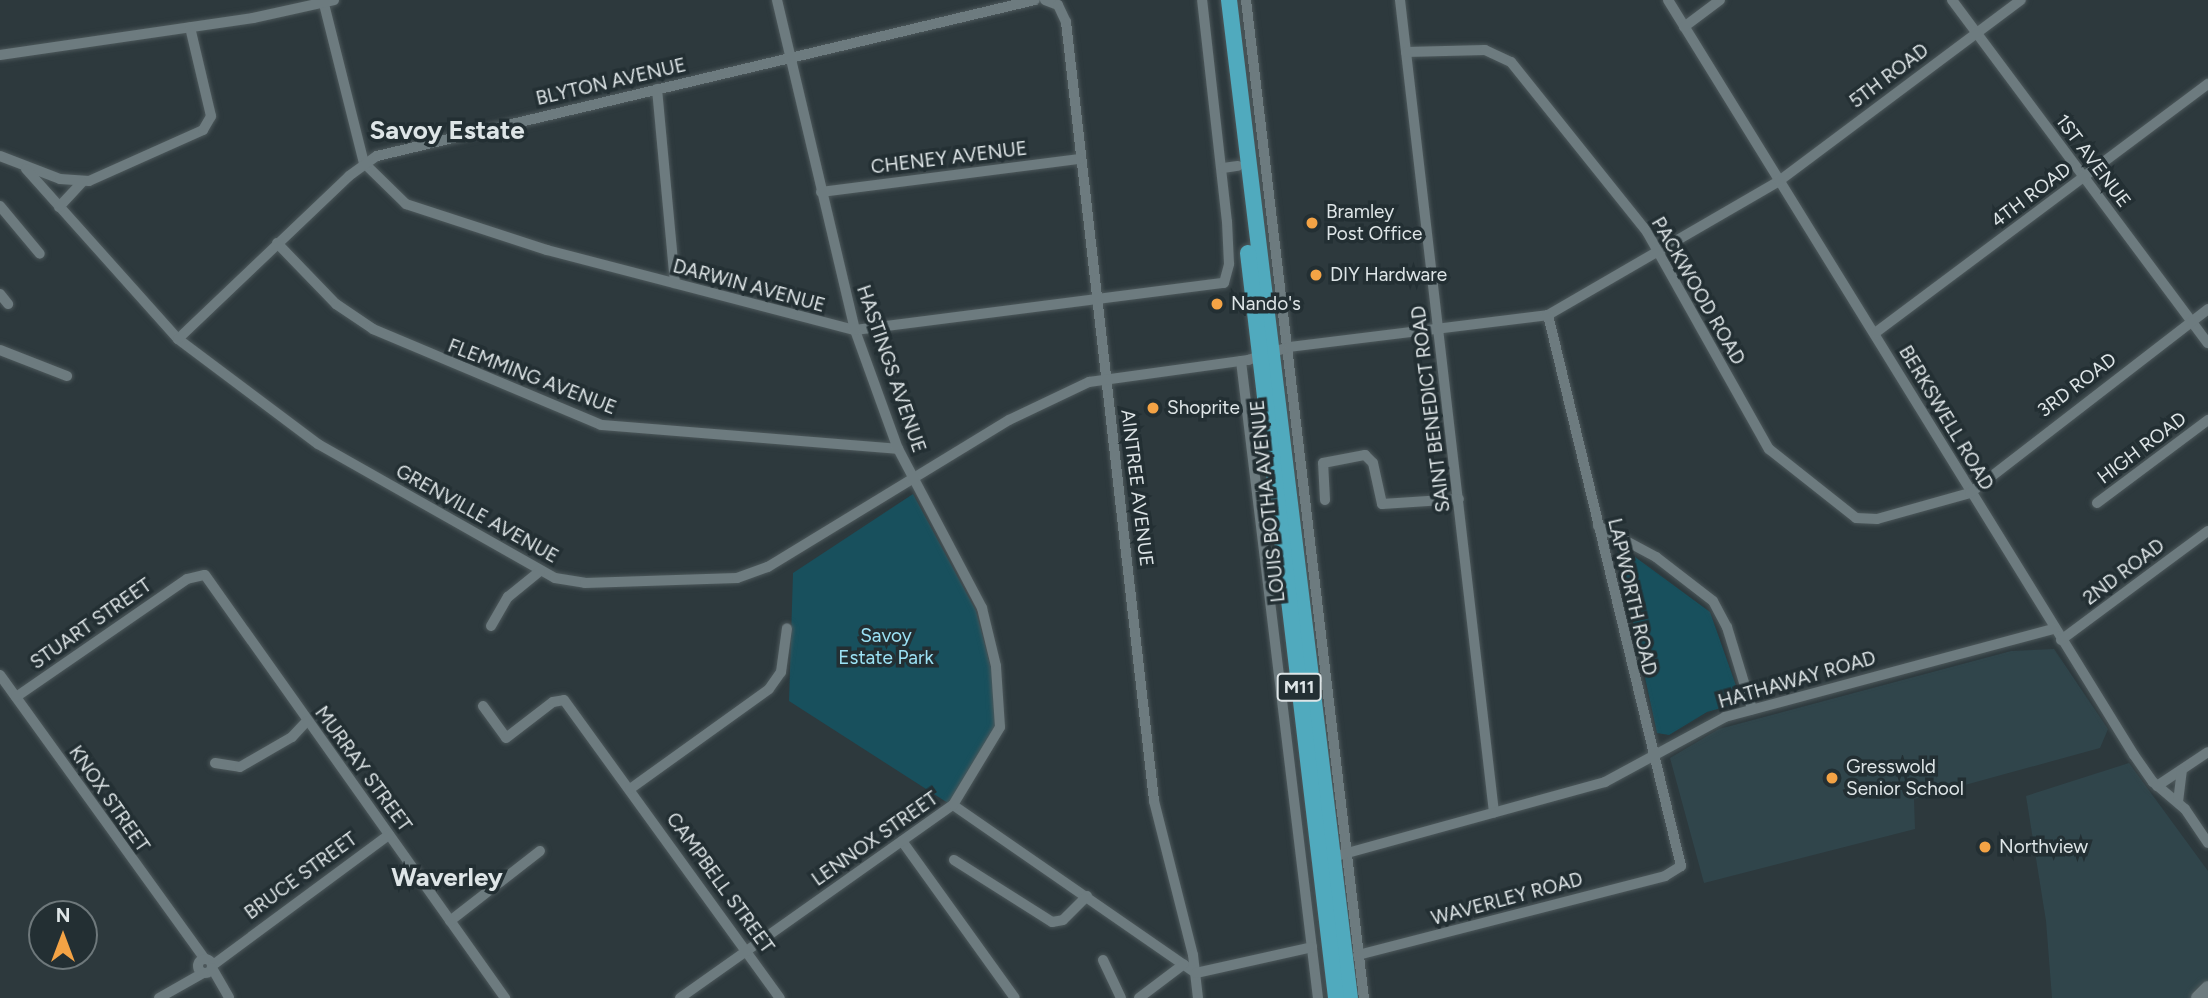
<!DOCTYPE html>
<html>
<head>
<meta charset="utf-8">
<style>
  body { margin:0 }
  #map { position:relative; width:2208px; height:998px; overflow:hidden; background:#2d393d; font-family:Figtree,sans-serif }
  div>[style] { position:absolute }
  .built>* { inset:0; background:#30454b }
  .green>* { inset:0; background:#18505d }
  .roads { filter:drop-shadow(0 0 2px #4d585b) drop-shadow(0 0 2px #4d585b) }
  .minor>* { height:10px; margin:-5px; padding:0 5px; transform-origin:5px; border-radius:5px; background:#6d7b7f }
  .minor>.ring { margin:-5px; padding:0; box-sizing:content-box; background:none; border:10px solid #6d7b7f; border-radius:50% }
  .secondary>* { height:14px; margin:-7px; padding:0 7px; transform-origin:7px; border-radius:7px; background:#6d7b7f }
  .primary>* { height:16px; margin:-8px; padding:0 8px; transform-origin:8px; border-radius:8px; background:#50aabe }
  .dots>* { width:19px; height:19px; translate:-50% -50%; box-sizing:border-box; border:4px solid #232f33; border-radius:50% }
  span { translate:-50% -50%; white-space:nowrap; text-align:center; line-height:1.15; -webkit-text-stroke:7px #232f33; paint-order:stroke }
  .shield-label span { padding:2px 5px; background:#232f33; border:2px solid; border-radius:5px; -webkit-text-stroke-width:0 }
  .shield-label { font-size:18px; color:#dee5e7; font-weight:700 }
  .street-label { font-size:19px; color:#dee5e7 }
  .poi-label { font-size:19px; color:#dee5e7 }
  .left { translate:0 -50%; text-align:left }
  .park-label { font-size:19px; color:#9ce2f5 }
  .district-label { font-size:26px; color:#dee5e7; font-weight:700 }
  .north { position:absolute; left:28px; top:900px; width:70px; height:70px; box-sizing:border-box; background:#232f33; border:2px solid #6e787b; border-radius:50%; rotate:0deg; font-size:19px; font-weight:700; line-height:28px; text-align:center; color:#dee5e7 }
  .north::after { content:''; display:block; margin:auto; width:24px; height:32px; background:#f4a345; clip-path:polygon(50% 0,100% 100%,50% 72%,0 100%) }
</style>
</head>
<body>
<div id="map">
  <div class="built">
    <i style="clip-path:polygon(2054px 649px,2108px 729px,2100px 748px,1914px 799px,1915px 829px,1704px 883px,1670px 758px,1719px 729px,2011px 651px)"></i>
    <i style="clip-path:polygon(2129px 763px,2208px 871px,2208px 986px,2198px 998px,2052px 998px,2046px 921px,2026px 796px)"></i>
  </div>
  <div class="green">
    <i style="clip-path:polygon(913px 494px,976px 611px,992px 672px,998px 725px,951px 805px,789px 701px,793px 573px)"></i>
    <i style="clip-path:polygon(1616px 543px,1710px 612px,1740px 697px,1735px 704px,1707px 712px,1669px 735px,1657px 733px)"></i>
  </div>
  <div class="roads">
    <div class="minor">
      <i style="left:323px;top:0;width:168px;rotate:75.9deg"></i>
      <i style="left:364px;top:163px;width:59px;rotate:44.3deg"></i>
      <i style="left:406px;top:204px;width:148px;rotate:18.1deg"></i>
      <i style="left:547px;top:250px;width:318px;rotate:14.6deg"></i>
      <i style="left:855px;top:330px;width:372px;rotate:-7.3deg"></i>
      <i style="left:1224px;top:283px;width:20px;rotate:-75deg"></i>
      <i style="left:1229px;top:264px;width:42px;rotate:-92.7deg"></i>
      <i style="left:1227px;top:222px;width:223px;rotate:-96.4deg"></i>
      <i style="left:1045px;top:0;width:14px;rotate:21deg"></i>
      <i style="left:1058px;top:5px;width:19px;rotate:65deg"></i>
      <i style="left:1066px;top:22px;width:784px;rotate:83.55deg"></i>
      <i style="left:1154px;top:801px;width:159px;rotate:75.8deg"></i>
      <i style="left:1193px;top:955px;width:43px;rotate:83.4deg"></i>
      <i style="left:1246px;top:0;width:1005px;rotate:83.26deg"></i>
      <i style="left:1400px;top:0;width:818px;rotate:83.4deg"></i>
      <i style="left:1668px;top:0;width:887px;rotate:58.32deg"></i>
      <i style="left:2134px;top:755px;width:33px;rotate:55deg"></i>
      <i style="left:2153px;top:782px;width:42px;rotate:40.2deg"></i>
      <i style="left:2185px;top:809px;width:41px;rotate:55.9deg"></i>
      <i style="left:1952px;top:0;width:428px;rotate:53.3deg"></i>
      <i style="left:1684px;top:27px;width:45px;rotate:-36.9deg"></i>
      <i style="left:1406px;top:52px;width:79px;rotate:-1.5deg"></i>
      <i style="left:1485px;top:50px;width:29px;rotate:25deg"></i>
      <i style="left:1511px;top:62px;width:218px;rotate:51.3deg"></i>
      <i style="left:1647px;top:232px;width:249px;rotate:60.7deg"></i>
      <i style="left:1769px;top:449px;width:111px;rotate:38.4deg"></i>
      <i style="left:1856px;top:518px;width:21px;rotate:3deg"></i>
      <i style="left:1877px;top:519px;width:97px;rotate:-15.6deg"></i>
      <i style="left:1970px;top:493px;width:301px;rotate:-37.7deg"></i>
      <i style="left:0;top:55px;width:256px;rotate:-8.3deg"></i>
      <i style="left:253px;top:18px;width:83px;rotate:-12.5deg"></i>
      <i style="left:657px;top:89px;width:195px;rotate:84.7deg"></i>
      <i style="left:0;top:156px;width:64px;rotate:21deg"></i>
      <i style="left:60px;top:179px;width:29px;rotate:4deg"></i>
      <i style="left:89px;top:181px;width:125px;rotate:-24.1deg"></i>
      <i style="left:203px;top:130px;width:16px;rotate:-60deg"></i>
      <i style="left:211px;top:116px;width:91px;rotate:-103.3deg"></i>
      <i style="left:1223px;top:168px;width:15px;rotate:-8deg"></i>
      <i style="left:26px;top:169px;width:228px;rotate:48.2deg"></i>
      <i style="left:178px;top:339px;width:175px;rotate:36.9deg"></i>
      <i style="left:318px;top:444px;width:272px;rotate:29.5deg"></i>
      <i style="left:555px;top:578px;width:30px;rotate:9deg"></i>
      <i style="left:585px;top:583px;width:152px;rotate:-1.9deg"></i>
      <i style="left:737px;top:578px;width:33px;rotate:-20deg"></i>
      <i style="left:768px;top:567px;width:282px;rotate:-31.4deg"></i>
      <i style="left:1009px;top:420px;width:89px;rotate:-25.4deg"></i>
      <i style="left:1089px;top:382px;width:161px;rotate:-7.9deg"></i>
      <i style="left:1248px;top:360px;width:43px;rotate:-17.6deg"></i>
      <i style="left:1289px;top:347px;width:261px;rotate:-7deg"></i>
      <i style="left:1548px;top:315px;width:267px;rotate:-30.1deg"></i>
      <i style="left:1779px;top:181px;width:302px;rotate:-36.8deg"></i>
      <i style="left:821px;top:192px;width:261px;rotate:-7.3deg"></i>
      <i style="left:0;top:206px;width:62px;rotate:50.2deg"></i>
      <i style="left:59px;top:207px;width:34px;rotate:-47deg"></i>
      <i style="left:277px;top:243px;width:85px;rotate:46deg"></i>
      <i style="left:336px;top:304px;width:45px;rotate:34deg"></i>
      <i style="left:373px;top:329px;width:247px;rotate:22.8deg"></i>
      <i style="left:601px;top:425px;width:298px;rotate:4.6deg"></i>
      <i style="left:0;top:294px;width:13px;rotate:51deg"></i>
      <i style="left:1875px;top:333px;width:416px;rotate:-36.8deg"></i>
      <i style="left:178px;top:339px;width:236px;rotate:-43.6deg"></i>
      <i style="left:349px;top:176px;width:34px;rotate:-36deg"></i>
      <i style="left:377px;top:156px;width:676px;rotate:-13.34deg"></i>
      <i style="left:0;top:350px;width:72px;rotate:21.2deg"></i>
      <i style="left:1241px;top:361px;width:642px;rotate:83.11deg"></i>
      <i style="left:1325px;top:500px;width:37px;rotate:-93deg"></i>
      <i style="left:1323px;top:463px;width:43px;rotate:-10.8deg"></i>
      <i style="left:1365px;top:455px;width:11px;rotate:45deg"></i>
      <i style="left:1373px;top:463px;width:42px;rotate:77.6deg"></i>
      <i style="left:1382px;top:504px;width:77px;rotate:-3.7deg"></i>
      <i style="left:2097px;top:503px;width:139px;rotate:-36.8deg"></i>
      <i style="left:1598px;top:526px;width:66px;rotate:28.1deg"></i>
      <i style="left:1656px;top:557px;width:72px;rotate:37.7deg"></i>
      <i style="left:1713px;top:601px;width:30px;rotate:62deg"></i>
      <i style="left:1727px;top:627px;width:86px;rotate:73deg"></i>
      <i style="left:491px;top:626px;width:34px;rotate:-60deg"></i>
      <i style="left:508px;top:597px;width:41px;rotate:-39.1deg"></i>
      <i style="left:2061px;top:640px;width:183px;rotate:-36.6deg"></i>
      <i style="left:0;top:675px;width:350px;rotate:54.2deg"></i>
      <i style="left:16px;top:697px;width:208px;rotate:-34.6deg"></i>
      <i style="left:187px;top:579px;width:18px;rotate:-13deg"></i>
      <i style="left:205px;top:575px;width:519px;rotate:54.65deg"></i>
      <i style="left:483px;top:706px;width:39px;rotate:54deg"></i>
      <i style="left:506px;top:738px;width:59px;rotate:-37.5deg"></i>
      <i style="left:553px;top:702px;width:11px;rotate:-10deg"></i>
      <i style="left:564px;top:700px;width:368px;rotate:54.1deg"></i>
      <i style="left:215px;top:763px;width:25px;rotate:9deg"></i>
      <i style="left:240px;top:767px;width:60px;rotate:-30deg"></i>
      <i style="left:292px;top:737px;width:22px;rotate:-47deg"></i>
      <i style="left:2157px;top:786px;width:61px;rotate:-33.7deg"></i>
      <i style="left:630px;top:789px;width:171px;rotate:-35.7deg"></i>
      <i style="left:769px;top:689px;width:21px;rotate:-55deg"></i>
      <i style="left:781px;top:672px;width:44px;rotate:-82.2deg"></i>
      <i style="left:2178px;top:802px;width:31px;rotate:-83deg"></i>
      <i style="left:953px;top:805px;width:295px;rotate:34.7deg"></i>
      <i style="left:902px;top:841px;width:193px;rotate:54.3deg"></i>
      <i style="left:1340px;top:855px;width:275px;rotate:-15.4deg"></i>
      <i style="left:1605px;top:782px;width:136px;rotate:-28.4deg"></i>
      <i style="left:1725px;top:717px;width:341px;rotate:-15deg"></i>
      <i style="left:954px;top:860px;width:116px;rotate:32.3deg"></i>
      <i style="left:1052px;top:922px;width:11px;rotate:-10deg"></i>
      <i style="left:1063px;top:920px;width:34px;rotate:-45deg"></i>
      <i style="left:450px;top:921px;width:114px;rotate:-37.9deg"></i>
      <i style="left:1358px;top:955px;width:317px;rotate:-14.4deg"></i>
      <i style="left:1665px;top:876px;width:19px;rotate:-32deg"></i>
      <i style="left:1681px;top:866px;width:567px;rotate:-103.57deg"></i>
      <i class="ring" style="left:198px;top:959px;width:4px;height:4px"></i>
      <i style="left:1103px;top:960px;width:42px;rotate:64.7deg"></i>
      <i style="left:213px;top:965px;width:219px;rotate:-36.5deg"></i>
      <i style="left:212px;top:968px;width:34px;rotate:60deg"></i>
      <i style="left:1196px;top:973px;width:119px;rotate:-12.6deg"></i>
      <i style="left:159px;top:998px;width:51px;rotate:-29.6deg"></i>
      <i style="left:680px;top:998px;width:334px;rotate:-35.3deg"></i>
      <i style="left:953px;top:805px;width:91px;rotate:-58.9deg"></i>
      <i style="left:1000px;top:727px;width:61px;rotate:-93.8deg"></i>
      <i style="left:996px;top:666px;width:60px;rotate:-103.6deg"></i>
      <i style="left:982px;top:608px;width:180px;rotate:-117.8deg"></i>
      <i style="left:898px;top:449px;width:127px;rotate:-109.9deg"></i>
      <i style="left:855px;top:330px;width:339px;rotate:-103.3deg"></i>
      <i style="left:1139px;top:998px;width:56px;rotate:-37.1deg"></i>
    </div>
    <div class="secondary">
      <i style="left:2198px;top:998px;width:14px;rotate:-45deg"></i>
    </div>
    <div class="primary">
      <i style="left:1229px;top:0;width:1005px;rotate:83.09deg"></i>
      <i style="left:1248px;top:253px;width:750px;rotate:83.26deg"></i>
    </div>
  </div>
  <div class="dots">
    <i style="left:1312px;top:223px;background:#f4a345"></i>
    <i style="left:1316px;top:275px;background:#f4a345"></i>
    <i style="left:1217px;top:304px;background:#f4a345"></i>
    <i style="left:1153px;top:408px;background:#f4a345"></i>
    <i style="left:1832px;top:778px;background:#f4a345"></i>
    <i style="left:1985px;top:847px;background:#f4a345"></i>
  </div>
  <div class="shield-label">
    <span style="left:1299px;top:687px">M11</span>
  </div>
  <div class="street-label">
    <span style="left:1889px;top:76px;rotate:-37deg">5TH ROAD</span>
    <span style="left:611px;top:82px;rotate:-13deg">BLYTON AVENUE</span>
    <span style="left:949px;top:158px;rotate:-7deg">CHENEY AVENUE</span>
    <span style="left:2093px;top:161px;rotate:53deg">1ST AVENUE</span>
    <span style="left:2031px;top:195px;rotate:-37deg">4TH ROAD</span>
    <span style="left:749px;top:286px;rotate:15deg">DARWIN AVENUE</span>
    <span style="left:1698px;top:291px;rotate:60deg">PACKWOOD ROAD</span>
    <span style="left:891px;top:369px;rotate:71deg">HASTINGS AVENUE</span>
    <span style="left:532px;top:377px;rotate:21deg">FLEMMING AVENUE</span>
    <span style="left:2077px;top:385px;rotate:-37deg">3RD ROAD</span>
    <span style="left:1431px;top:409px;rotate:-97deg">SAINT BENEDICT ROAD</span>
    <span style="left:1946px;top:418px;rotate:59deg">BERKSWELL ROAD</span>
    <span style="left:2142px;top:448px;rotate:-37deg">HIGH ROAD</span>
    <span style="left:1137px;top:488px;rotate:83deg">AINTREE AVENUE</span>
    <span style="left:1268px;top:501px;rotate:-96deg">LOUIS BOTHA AVENUE</span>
    <span style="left:477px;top:514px;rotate:29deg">GRENVILLE AVENUE</span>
    <span style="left:2124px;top:572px;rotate:-37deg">2ND ROAD</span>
    <span style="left:1632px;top:597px;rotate:77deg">LAPWORTH ROAD</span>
    <span style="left:91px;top:624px;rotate:-35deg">STUART STREET</span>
    <span style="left:1797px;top:680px;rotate:-16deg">HATHAWAY ROAD</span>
    <span style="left:363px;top:769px;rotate:54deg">MURRAY STREET</span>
    <span style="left:109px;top:799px;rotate:55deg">KNOX STREET</span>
    <span style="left:875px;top:839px;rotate:-35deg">LENNOX STREET</span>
    <span style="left:301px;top:876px;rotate:-36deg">BRUCE STREET</span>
    <span style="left:720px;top:883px;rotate:54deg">CAMPBELL STREET</span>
    <span style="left:1507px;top:899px;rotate:-15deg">WAVERLEY ROAD</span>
  </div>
  <div class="poi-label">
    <span class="left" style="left:1326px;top:223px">Bramley<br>Post Office</span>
    <span class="left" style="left:1330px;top:275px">DIY Hardware</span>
    <span class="left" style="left:1231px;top:304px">Nando's</span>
    <span class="left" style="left:1167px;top:408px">Shoprite</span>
    <span class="left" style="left:1846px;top:778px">Gresswold<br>Senior School</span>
    <span class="left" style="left:1999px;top:847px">Northview</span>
  </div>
  <div class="park-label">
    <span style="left:886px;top:647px">Savoy<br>Estate Park</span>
  </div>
  <div class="district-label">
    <span style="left:447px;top:131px">Savoy Estate</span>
    <span style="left:447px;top:878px">Waverley</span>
  </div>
  <div class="north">N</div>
</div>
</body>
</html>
